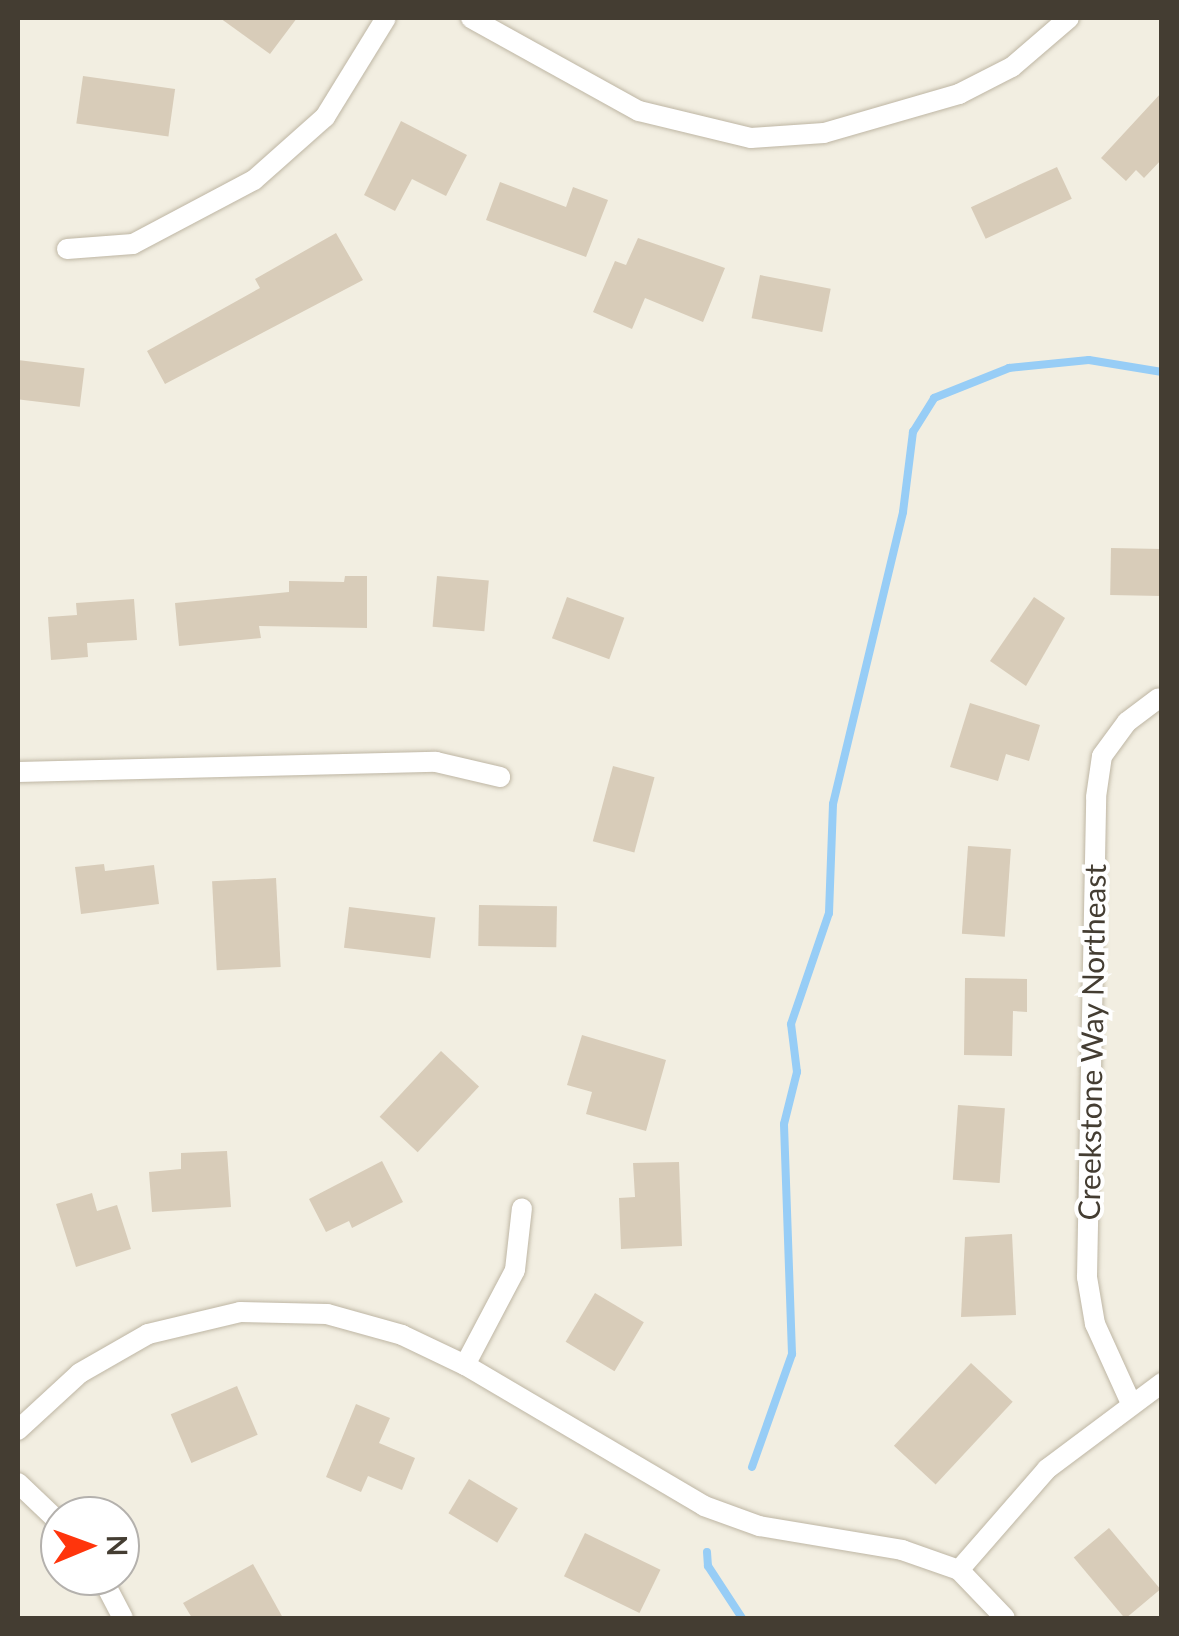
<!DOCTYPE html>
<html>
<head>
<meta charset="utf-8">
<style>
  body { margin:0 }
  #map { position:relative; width:1179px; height:1636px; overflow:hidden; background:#f2eee1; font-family:Lato,sans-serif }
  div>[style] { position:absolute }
  .stream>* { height:8px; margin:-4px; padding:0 4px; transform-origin:4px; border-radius:4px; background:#97cdf6 }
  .building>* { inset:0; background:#d8ccb9; transform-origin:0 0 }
  .roads { filter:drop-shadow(0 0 2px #beb6a4) drop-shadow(0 0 2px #beb6a4) }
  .street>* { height:20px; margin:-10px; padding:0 10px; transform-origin:10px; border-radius:10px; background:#fff }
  span { translate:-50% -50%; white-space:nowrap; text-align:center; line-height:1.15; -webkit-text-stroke:8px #fff; paint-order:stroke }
  .street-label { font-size:30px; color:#443d32 }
  .frame { position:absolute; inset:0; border:20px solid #443d32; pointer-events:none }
  .north { position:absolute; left:40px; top:1496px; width:100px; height:100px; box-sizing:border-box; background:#fff; border:2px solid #b4b1ad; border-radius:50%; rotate:89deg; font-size:28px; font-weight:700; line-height:40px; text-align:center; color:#443d32 }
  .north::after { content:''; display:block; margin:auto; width:35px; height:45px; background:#ff350c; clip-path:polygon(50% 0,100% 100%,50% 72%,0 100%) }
</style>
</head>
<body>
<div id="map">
  <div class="stream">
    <i style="left:752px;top:1467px;width:120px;rotate:-70.5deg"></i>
    <i style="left:792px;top:1354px;width:230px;rotate:-92deg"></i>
    <i style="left:784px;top:1124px;width:54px;rotate:-76deg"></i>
    <i style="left:797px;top:1072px;width:48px;rotate:-97.1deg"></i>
    <i style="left:791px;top:1024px;width:117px;rotate:-71.1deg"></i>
    <i style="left:829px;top:913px;width:109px;rotate:-87.9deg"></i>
    <i style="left:833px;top:804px;width:300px;rotate:-76.5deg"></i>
    <i style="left:903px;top:512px;width:81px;rotate:-82.9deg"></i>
    <i style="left:913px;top:432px;width:40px;rotate:-58deg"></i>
    <i style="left:934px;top:398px;width:81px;rotate:-21.8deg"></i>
    <i style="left:1009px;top:368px;width:80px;rotate:-5.7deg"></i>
    <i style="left:1089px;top:360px;width:74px;rotate:9.3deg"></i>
    <i style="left:707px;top:1552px;width:14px;rotate:86deg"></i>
    <i style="left:708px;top:1566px;width:62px;rotate:56.8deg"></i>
  </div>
  <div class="building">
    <i style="clip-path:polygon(220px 18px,297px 18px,270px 54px)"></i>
    <i style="left:83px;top:76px;width:93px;height:48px;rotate:8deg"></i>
    <i style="clip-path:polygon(1162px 92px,1162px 159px,1144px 178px,1136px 170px,1126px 181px,1101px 158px)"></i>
    <i style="clip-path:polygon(401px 121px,467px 155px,446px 196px,412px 179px,395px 211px,364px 195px)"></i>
    <i style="left:1057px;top:167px;width:35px;height:95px;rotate:65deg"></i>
    <i style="clip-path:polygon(500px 182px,566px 207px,573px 187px,608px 200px,586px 257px,486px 220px)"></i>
    <i style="clip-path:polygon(336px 233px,363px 280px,165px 384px,147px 351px,260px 288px,255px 279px)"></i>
    <i style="clip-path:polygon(638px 238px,725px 268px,703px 322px,645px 298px,632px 329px,593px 312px,615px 261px,626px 265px)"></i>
    <i style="left:760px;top:275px;width:72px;height:44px;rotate:11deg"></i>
    <i style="left:18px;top:360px;width:67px;height:39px;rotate:7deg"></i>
    <i style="left:1111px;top:548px;width:51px;height:47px;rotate:1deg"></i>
    <i style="clip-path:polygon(345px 576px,367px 576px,367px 628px,259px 626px,261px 638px,179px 646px,175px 603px,289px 592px,289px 581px,344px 582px)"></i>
    <i style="left:437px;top:576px;width:52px;height:51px;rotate:5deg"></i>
    <i style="left:567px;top:597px;width:61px;height:44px;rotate:20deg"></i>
    <i style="clip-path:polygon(1034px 597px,1065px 618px,1026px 686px,990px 661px)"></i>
    <i style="clip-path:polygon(134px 599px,137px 640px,87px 643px,88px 657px,51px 660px,48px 617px,77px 615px,76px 603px)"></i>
    <i style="clip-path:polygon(970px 703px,1040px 725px,1029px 761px,1006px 754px,998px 781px,950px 767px)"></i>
    <i style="left:613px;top:766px;width:43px;height:78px;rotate:15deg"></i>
    <i style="left:968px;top:846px;width:43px;height:88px;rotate:4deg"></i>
    <i style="clip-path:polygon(104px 864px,105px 871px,154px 865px,159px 904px,81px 914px,75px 867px)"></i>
    <i style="left:276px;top:878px;width:89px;height:64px;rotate:87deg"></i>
    <i style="left:479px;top:905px;width:78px;height:41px;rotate:1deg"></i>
    <i style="left:349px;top:907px;width:87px;height:41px;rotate:7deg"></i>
    <i style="clip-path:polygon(965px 978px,1027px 979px,1027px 1012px,1013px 1011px,1012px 1056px,964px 1055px)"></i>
    <i style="clip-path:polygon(582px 1035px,666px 1060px,646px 1131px,586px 1114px,592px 1092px,567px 1085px)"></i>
    <i style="left:441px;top:1051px;width:52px;height:90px;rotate:43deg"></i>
    <i style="left:958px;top:1105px;width:47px;height:75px;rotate:4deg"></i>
    <i style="clip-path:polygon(227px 1151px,231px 1207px,152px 1212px,149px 1172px,181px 1169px,181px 1153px)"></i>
    <i style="clip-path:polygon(382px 1161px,403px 1202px,352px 1228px,349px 1221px,326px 1232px,309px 1199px)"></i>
    <i style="clip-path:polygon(679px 1162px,682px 1246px,621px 1249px,619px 1198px,635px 1197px,633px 1163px)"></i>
    <i style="clip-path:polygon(92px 1193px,97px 1211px,117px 1205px,131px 1249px,76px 1267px,56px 1204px)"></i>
    <i style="clip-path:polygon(1012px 1234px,1016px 1315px,961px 1317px,965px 1237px)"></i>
    <i style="left:595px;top:1293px;width:57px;height:57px;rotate:31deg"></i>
    <i style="left:971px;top:1363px;width:57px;height:113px;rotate:43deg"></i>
    <i style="left:237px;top:1386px;width:53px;height:72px;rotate:67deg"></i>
    <i style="clip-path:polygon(356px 1404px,390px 1418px,379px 1443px,415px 1458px,402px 1490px,368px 1476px,361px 1492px,326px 1477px)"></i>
    <i style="left:469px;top:1479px;width:57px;height:40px;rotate:31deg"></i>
    <i style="left:1109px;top:1528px;width:80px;height:46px;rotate:50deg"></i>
    <i style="left:585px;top:1533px;width:84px;height:48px;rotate:26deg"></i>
    <i style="clip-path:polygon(253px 1564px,283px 1618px,192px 1618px,183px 1603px)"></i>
  </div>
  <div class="roads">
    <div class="street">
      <i style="left:471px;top:18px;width:192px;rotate:29deg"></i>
      <i style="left:639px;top:111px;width:115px;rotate:13.6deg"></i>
      <i style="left:751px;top:138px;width:73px;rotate:-3.9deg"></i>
      <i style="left:824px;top:133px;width:141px;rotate:-16.1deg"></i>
      <i style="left:959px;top:94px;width:59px;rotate:-27deg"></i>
      <i style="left:1012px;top:67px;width:75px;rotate:-40.7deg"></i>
      <i style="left:67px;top:249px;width:66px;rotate:-4.3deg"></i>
      <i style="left:133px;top:244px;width:137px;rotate:-27.9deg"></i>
      <i style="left:254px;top:180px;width:95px;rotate:-41.6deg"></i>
      <i style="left:325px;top:117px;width:116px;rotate:-58.4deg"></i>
      <i style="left:18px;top:772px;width:418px;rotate:-1.4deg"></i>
      <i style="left:436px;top:762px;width:66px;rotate:13.2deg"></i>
      <i style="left:465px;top:1365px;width:107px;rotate:-62.2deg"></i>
      <i style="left:515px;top:1270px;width:62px;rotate:-83.6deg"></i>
      <i style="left:1130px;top:1401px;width:85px;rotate:-114.4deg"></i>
      <i style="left:1095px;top:1324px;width:48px;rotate:-99.7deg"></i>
      <i style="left:1087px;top:1277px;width:480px;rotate:-88.9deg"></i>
      <i style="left:1096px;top:797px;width:41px;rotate:-81.7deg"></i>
      <i style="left:1102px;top:756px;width:42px;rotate:-53.7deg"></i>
      <i style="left:1127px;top:722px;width:39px;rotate:-37deg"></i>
      <i style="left:18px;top:1430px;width:84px;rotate:-42.6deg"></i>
      <i style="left:80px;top:1373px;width:78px;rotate:-29.8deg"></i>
      <i style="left:148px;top:1334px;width:95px;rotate:-13.4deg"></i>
      <i style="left:240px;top:1312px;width:87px;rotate:1.3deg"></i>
      <i style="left:327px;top:1314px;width:78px;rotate:15.6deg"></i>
      <i style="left:402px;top:1335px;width:70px;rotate:25.5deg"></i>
      <i style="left:465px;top:1365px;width:277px;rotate:30.5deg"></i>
      <i style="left:704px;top:1506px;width:59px;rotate:20deg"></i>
      <i style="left:759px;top:1526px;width:145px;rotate:9.5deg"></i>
      <i style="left:902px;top:1550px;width:60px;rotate:19.3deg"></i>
      <i style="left:959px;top:1570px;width:66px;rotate:46.2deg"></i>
      <i style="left:18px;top:1483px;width:58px;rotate:43.6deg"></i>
      <i style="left:959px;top:1570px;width:134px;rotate:-48.9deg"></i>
      <i style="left:1047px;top:1469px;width:144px;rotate:-36.8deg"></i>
      <i style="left:101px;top:1576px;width:47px;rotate:62.4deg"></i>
    </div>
  </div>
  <div class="street-label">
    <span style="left:1091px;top:1042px;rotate:-89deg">Creekstone Way Northeast</span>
  </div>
  <div class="frame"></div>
  <div class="north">N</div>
</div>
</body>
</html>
